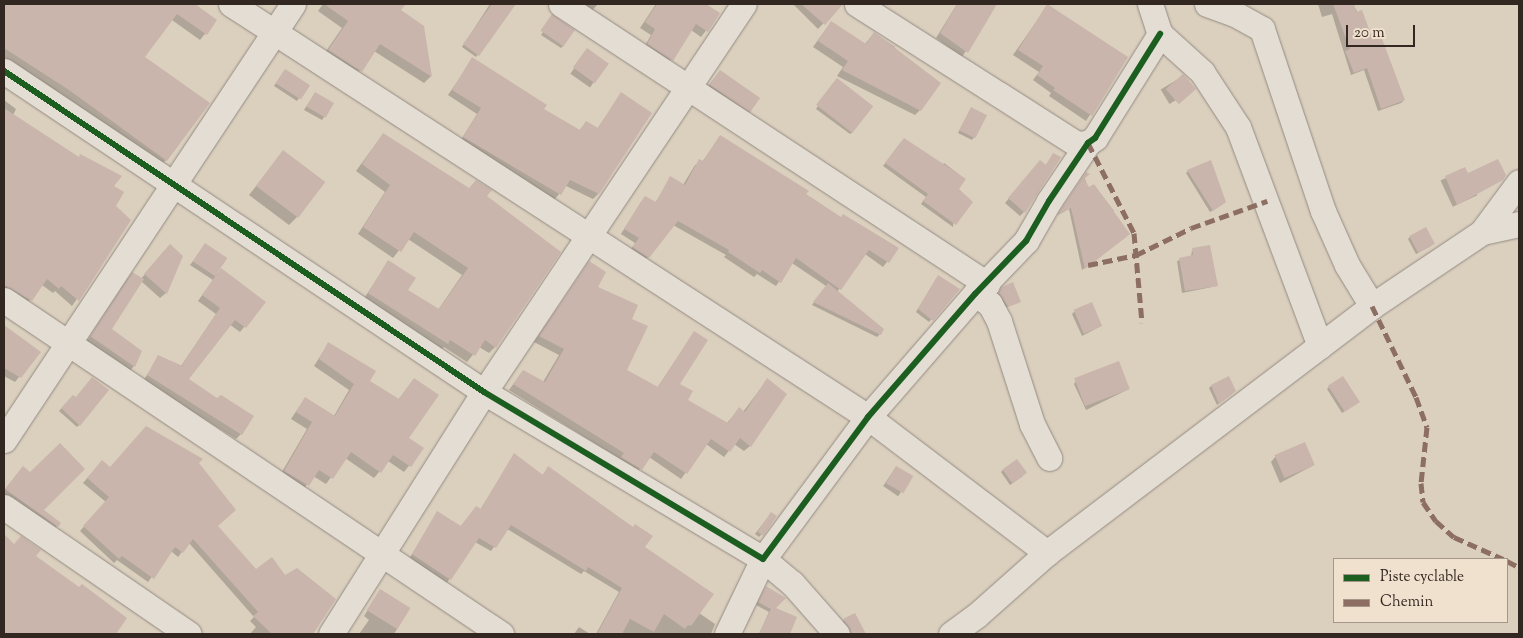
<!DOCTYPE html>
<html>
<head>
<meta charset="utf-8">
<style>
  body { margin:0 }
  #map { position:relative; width:1523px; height:638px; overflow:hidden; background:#dbcfbe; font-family:"Sorts Mill Goudy",serif }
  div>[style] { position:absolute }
  .shadow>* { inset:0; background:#0003; transform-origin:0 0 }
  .building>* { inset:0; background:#c9b5ac; transform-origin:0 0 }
  .roads { filter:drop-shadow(0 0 1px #938b80) drop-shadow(0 0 1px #938b80) }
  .minor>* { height:25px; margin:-12.5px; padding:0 12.5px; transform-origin:12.5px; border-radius:12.5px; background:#e3ddd4 }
  .quiet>* { height:5px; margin-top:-2.5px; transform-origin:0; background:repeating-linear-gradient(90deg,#8d6e63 0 10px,transparent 0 15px) }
  .cycleway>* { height:6px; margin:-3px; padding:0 3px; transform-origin:3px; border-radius:3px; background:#1b5e20 }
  span { translate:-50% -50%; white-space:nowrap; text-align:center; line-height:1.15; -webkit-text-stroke:4.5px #efe1cd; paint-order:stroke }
  .frame { position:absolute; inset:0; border:5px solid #332722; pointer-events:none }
  .legend { position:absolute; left:1333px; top:558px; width:175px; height:65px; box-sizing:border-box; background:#efe1cd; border:1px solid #a49789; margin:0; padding:6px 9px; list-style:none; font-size:15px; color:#332722 }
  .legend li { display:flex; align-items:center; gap:10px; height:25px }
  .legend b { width:25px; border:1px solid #a49789 }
  .scale { position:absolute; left:1346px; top:25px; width:69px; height:22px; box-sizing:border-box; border:2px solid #332722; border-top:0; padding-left:6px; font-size:15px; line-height:18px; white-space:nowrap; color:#332722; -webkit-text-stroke:4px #efe1cd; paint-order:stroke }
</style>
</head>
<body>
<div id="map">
  <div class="shadow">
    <i style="clip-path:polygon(4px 4px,193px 4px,216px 20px,200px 40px,172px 20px,143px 57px,166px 160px,160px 166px,4px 59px)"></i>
    <i style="clip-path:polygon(323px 4px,404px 4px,400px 11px,431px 76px,424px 83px,374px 51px,354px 78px,322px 57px,342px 28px,318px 11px)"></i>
    <i style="clip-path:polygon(490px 4px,514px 4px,476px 57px,462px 47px)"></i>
    <i style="clip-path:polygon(574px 4px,598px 4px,589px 14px)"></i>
    <i style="clip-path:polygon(656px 4px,703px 4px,719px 14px,701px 37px,691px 30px,667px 65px,643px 49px,651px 35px,640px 28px)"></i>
    <i style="clip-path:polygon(793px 4px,826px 4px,835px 11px,818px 29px)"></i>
    <i style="clip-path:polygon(957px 4px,983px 4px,992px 9px,962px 57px,936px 38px)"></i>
    <i style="clip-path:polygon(1318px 4px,1353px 4px,1404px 100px,1401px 103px,1378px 111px,1364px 70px,1351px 75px,1332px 14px,1322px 17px)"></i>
    <i style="clip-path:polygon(1048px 5px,1127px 58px,1086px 121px,1049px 96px,1051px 93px,1033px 80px,1039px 72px,1013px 55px)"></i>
    <i style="clip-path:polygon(551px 20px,563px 46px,561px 48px,541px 35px)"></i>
    <i style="clip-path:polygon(831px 22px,865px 44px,874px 33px,895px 47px,893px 50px,920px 110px,915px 115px,837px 76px,843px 67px,813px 47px)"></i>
    <i style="left:587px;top:50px;width:24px;height:29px;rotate:35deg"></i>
    <i style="clip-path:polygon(473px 59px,543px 109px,579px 131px,586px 122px,597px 129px,621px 94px,598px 194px,593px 199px,566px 186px,554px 200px,459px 143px,477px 114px,448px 95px)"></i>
    <i style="clip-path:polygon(720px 71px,750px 111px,745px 116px,705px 90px)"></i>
    <i style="clip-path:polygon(283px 73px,308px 85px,297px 101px,274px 86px)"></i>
    <i style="left:1183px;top:76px;width:17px;height:26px;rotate:59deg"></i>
    <i style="clip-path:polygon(834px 82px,853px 132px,850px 134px,816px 109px)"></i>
    <i style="clip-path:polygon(315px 93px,324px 117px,322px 120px,304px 110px)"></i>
    <i style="clip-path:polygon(4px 100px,16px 109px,13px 115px,112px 186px,106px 257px,72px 306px,55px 291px,53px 293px,42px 285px,25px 306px,4px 292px)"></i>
    <i style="clip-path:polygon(971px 109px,974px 137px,972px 140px,958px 133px)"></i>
    <i style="clip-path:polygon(383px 134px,469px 189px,486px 197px,495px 347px,489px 353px,479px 347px,467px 362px,444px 347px,441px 350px,363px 300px,388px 262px,407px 291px,438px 310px,462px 275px,408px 239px,393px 258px,358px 234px,385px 192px,356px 171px)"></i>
    <i style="clip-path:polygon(720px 137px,841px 218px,897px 249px,883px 267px,865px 254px,837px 292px,880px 334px,877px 337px,812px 305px,826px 286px,792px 263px,776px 286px,757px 274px,754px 277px,724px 257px,726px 255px,673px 225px,644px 262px,629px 252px,635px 243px,621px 234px,641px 202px,645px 197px,655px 203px,671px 178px,683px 185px,695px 165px,702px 162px)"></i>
    <i style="clip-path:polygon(901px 142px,942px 166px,944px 163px,965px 179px,957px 189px,953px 227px,921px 204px,926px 197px,883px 166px)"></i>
    <i style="clip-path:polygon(283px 152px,297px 217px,289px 225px,249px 195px)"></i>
    <i style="clip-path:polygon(1054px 154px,1024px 212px,1020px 216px,1005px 203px,1036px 166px,1045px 166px)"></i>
    <i style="left:1465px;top:169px;width:29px;height:27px;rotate:65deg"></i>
    <i style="clip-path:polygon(1188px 171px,1223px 204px,1210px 212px,1186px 173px)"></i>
    <i style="clip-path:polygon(1084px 176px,1088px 188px,1094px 185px,1114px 211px,1112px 213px,1126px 237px,1082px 270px,1069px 209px,1058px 215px)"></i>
    <i style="clip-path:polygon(1410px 237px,1431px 246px,1416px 254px,1408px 239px)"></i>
    <i style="clip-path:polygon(205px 245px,216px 273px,264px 302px,240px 332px,229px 324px,187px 379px,241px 434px,236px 439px,143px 381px,159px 357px,181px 366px,216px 314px,198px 301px,213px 280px,190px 265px)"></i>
    <i style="clip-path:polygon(1192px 250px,1217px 286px,1182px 293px,1177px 261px,1191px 257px)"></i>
    <i style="clip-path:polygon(164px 251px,181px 256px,166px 293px,160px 298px,141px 281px,110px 330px,134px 366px,130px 371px,87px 341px,128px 278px,141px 279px)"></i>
    <i style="clip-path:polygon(589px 263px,596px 287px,631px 319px,625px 370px,657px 388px,694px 333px,679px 385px,686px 401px,727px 423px,739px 409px,743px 412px,767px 380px,750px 446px,744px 451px,734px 444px,724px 457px,706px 444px,681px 479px,649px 457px,635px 475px,617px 463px,620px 459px,509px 390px,523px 371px,543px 382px,559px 355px,534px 342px)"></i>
    <i style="clip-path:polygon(936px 279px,958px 289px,929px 322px,916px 312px)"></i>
    <i style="clip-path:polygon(1001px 290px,1019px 301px,1005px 308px,997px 296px)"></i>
    <i style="clip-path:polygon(1075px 311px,1101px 326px,1082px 336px,1072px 314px)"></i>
    <i style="clip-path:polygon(4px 327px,39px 352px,15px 382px,4px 376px)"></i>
    <i style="clip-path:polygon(328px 344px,368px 382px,398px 400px,414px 379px,407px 438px,422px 449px,404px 472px,388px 461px,374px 478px,345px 458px,326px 484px,313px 476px,302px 491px,279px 477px,307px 429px,291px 419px,305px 398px,334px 416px,349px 390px,314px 366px)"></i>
    <i style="clip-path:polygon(1076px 381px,1129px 389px,1086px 410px,1074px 384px)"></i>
    <i style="clip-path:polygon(1211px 386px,1232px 394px,1217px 405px,1209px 388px)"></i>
    <i style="clip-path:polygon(1329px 387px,1356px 404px,1342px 413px,1327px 389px)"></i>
    <i style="clip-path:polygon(73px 396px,79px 425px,77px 427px,59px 411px)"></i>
    <i style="clip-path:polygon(514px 455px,542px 476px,548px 468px,644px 547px,699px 613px,715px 624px,711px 634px,596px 634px,619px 592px,584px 571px,581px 574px,507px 529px,491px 551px,475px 542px,446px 584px,409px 559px,438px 512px,460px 527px,476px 508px,480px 510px)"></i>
    <i style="clip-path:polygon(1276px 456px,1314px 465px,1280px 483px,1271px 462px)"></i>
    <i style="clip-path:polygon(198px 463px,216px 526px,256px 570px,285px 576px,334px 599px,311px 634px,250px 634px,256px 627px,250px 621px,254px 617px,189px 543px,178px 557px,171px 551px,148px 582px,117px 560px,114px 563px,80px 531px,106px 502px,83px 483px,98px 466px,110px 468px)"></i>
    <i style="left:896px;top:467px;width:18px;height:23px;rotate:34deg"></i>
    <i style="clip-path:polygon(1003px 470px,1023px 476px,1010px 485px,1001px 472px)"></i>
    <i style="clip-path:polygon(18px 473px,42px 510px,57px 526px,52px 531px,4px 497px,4px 491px)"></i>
    <i style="clip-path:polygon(769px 516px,761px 535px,759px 537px,755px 534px)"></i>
    <i style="clip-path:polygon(4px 539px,125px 619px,115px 634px,4px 634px)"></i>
    <i style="clip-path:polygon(766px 588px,774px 608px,796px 618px,788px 634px,759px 634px,769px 612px,756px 605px)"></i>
    <i style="clip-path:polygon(381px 590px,409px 609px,394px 634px,359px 634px,369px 620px,364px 616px)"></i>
    <i style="clip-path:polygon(855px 615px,865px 634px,849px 634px,841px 622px)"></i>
    <i style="clip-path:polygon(579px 627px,590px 634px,574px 634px)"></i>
  </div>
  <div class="building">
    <i style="clip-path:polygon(4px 4px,195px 4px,217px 20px,207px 35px,177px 14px,145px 57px,210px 103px,167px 161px,69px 90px,4px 48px)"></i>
    <i style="clip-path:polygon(324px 4px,406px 4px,401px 10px,424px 26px,432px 77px,380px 44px,362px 72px,328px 50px,348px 21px)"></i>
    <i style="clip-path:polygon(492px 4px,516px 4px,479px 56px,463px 44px)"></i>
    <i style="clip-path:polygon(657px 4px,706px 4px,720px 13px,708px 32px,696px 24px,673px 61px,647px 44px,655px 29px,645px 22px)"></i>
    <i style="clip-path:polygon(801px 4px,843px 4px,825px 25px)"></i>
    <i style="clip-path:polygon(957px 4px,997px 4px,968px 53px,940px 33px)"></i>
    <i style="clip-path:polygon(1047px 4px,1128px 57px,1092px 116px,1053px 90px,1055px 88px,1037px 75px,1043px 66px,1018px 50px)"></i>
    <i style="clip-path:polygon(1333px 4px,1354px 4px,1356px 12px,1362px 10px,1373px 40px,1381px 36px,1405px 100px,1381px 109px,1367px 68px,1354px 73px,1345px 51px,1350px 49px)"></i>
    <i style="left:552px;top:14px;width:28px;height:20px;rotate:35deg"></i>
    <i style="clip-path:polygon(831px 21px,866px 44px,874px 32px,941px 83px,921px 111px,842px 70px,848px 61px,818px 41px)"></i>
    <i style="left:587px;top:48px;width:27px;height:24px;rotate:36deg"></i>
    <i style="clip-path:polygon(472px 57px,547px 105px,544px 109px,580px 130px,586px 121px,598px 128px,621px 92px,652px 113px,599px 194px,570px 180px,561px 195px,463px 137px,481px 108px,452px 90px)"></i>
    <i style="left:285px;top:69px;width:30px;height:17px;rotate:33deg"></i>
    <i style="left:720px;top:70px;width:49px;height:18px;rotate:35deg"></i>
    <i style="left:1183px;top:74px;width:20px;height:23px;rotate:49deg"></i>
    <i style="left:837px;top:78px;width:46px;height:34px;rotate:38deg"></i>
    <i style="left:315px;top:92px;width:22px;height:17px;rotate:30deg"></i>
    <i style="left:971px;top:107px;width:18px;height:26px;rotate:27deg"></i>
    <i style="clip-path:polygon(4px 108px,79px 157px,80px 154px,122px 176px,114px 186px,124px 192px,116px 206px,131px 220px,79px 301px,61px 286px,59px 289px,47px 279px,32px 301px,4px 285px)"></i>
    <i style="clip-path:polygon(383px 133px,469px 188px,476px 180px,492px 190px,487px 196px,561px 252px,496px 348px,485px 340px,475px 356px,450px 340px,448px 344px,368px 293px,388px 260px,416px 278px,408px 290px,439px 309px,468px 268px,414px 232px,401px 252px,363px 227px,390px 185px,362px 164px)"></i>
    <i style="clip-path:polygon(720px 135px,809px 191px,806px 194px,841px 217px,843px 214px,899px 248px,889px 263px,869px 250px,841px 290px,796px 258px,781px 283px,762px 270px,760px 273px,728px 252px,729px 250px,678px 221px,649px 258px,632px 247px,639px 238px,624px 229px,645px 196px,656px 202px,670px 176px,685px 185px,699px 159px,703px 161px)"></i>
    <i style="clip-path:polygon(904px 138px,966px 179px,959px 189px,973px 202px,956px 225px,923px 201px,928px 194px,885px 163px)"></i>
    <i style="left:283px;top:150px;width:53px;height:45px;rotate:37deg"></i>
    <i style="clip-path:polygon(1053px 153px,1061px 157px,1025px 213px,1008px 198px,1040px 160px,1046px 165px)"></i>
    <i style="clip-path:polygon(1498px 159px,1506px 175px,1503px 180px,1457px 205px,1445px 176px,1465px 167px,1468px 173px)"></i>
    <i style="clip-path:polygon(1211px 160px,1226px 202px,1213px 211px,1187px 170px)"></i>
    <i style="clip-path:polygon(1086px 172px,1090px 174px,1084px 179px,1089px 187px,1094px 184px,1130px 234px,1085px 269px,1071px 208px,1057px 215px)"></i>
    <i style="left:1426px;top:227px;width:19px;height:19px;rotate:62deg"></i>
    <i style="left:205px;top:243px;width:27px;height:22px;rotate:34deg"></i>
    <i style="clip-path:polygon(170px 244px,183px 256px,167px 294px,144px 274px)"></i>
    <i style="clip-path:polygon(1210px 245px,1218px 286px,1185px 291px,1179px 258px,1193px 255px,1192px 248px)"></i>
    <i style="clip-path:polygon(589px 261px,606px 272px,598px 287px,638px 305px,632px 319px,648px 326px,627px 370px,658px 387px,694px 331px,708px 340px,680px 384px,693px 391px,688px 400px,728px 423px,739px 407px,745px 412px,767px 378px,787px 394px,751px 447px,740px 438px,730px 452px,711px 439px,687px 474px,654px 452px,642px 470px,621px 457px,624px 453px,513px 384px,523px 370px,545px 382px,564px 349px,539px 336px)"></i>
    <i style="clip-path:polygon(221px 268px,266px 302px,246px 328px,235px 320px,189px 379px,217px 398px,221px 395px,254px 416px,242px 435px,147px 375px,158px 355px,185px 367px,182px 365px,220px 308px,202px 295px)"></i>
    <i style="clip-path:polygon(132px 272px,144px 279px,112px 329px,142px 351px,135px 367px,90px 336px)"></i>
    <i style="clip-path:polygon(938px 275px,960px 289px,933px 321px,918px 309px)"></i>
    <i style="clip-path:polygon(1013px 282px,1021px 302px,1008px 307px,998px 292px,1002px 287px)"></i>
    <i style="clip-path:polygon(828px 283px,884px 329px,881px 335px,813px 302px)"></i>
    <i style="left:1092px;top:302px;width:26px;height:20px;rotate:67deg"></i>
    <i style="clip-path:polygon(4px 325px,41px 352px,21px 378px,4px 368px)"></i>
    <i style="clip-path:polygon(328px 342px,376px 371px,370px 381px,399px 399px,414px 378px,439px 395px,409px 438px,424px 448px,411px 467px,393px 455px,381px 473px,351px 452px,333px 479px,319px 470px,309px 486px,284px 471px,312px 422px,296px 412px,305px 397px,335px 416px,354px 384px,319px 359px)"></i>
    <i style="left:1119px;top:361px;width:30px;height:48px;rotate:69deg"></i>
    <i style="clip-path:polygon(1229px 376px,1236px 391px,1219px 404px,1211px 385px)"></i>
    <i style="left:1343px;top:376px;width:31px;height:18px;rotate:57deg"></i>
    <i style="clip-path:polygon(92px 377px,109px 390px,80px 426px,61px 408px,73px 395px,76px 397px)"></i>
    <i style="clip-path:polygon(146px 426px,203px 459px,199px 463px,236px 510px,218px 526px,256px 569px,272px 557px,285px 575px,297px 568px,336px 599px,313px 634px,272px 634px,253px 616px,258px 612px,193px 539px,183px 553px,175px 547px,154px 579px,122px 556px,119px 559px,83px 526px,109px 497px,87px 478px,102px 460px,110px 467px)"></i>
    <i style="left:1305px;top:442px;width:25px;height:33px;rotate:67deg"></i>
    <i style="clip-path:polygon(60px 443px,85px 469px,44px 510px,61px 523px,58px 527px,5px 489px,23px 466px,30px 472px)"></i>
    <i style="clip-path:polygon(514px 453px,543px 475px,548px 466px,633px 527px,635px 524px,653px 536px,645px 547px,714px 594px,691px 626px,688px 625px,685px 629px,664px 614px,654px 632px,630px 619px,622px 634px,597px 634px,622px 588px,588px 567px,586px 571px,511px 525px,496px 548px,479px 538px,451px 580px,412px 554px,437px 511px,461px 526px,476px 506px,481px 509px)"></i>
    <i style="left:1017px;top:459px;width:17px;height:18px;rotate:54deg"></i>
    <i style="left:896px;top:466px;width:20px;height:20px;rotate:30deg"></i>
    <i style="left:771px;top:512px;width:7px;height:24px;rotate:34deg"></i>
    <i style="clip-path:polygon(4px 534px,14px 544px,21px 536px,41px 550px,36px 556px,79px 587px,82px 584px,127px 618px,116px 634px,4px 634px)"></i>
    <i style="clip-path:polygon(766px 586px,786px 598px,776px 608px,797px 617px,790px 634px,759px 634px,771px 609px,758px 602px)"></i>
    <i style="left:380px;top:589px;width:36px;height:25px;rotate:32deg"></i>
    <i style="clip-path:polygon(855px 613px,866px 634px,851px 634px,843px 619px)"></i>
  </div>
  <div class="roads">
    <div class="minor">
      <i style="left:231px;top:4px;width:759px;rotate:32.96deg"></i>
      <i style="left:868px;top:417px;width:225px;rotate:37.2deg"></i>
      <i style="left:561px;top:4px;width:510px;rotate:33.32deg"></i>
      <i style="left:857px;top:4px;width:261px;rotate:32.5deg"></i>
      <i style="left:1077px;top:144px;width:11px;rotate:-5deg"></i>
      <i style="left:1150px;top:4px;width:32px;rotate:72deg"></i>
      <i style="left:1160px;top:34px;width:57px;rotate:42.1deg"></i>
      <i style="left:1202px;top:72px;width:66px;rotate:56.8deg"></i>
      <i style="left:1238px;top:127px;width:234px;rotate:69.5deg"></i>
      <i style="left:1207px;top:4px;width:30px;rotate:20deg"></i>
      <i style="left:1235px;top:14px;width:31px;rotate:29deg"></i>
      <i style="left:1262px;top:29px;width:192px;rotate:71.5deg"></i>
      <i style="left:1323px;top:211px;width:59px;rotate:66deg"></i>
      <i style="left:1347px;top:265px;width:48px;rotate:58.6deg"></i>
      <i style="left:4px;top:71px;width:577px;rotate:33.77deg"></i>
      <i style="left:484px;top:392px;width:325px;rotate:30.9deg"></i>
      <i style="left:763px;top:559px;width:177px;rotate:-53.5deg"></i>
      <i style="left:868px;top:417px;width:163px;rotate:-49deg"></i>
      <i style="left:975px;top:294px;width:74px;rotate:-46.1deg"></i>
      <i style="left:1026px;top:241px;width:46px;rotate:-60.1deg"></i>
      <i style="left:1049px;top:201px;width:70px;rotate:-56.1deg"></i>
      <i style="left:1088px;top:143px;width:9px;rotate:-36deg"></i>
      <i style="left:1095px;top:138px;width:123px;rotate:-58deg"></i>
      <i style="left:1482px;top:232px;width:62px;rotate:-53.5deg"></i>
      <i style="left:975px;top:294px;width:18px;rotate:34deg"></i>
      <i style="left:990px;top:304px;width:19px;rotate:62deg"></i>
      <i style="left:999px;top:321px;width:108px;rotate:72.2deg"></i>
      <i style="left:1032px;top:424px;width:38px;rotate:63deg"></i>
      <i style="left:4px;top:300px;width:599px;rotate:33.9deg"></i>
      <i style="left:4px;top:440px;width:523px;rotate:-56.46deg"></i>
      <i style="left:4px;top:507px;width:224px;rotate:34.5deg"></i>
      <i style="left:331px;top:634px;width:286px;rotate:-57.7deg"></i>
      <i style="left:484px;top:392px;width:467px;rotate:-56.2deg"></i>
      <i style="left:727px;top:634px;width:83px;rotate:-64.4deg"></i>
      <i style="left:763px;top:559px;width:38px;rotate:40deg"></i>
      <i style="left:792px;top:583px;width:68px;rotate:48.6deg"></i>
      <i style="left:951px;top:634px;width:32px;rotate:-36deg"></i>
      <i style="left:977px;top:615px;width:94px;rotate:-41.5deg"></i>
      <i style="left:1047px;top:553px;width:408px;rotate:-37.2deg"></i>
      <i style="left:1372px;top:306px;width:133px;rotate:-33.9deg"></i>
      <i style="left:1482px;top:232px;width:38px;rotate:-12deg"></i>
    </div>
  </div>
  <div class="quiet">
    <i style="left:1088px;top:143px;width:101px;rotate:62.9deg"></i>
    <i style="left:1134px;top:233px;width:90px;rotate:84.9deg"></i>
    <i style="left:1088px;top:265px;width:49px;rotate:-11.8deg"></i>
    <i style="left:1136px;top:255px;width:61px;rotate:-26.1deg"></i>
    <i style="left:1191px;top:228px;width:81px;rotate:-19.6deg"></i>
    <i style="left:1372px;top:306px;width:101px;rotate:64.2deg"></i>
    <i style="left:1416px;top:397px;width:32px;rotate:70deg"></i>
    <i style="left:1427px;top:427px;width:56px;rotate:96.1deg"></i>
    <i style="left:1421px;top:483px;width:19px;rotate:84deg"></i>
    <i style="left:1423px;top:502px;width:23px;rotate:56deg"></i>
    <i style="left:1436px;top:521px;width:24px;rotate:42deg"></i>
    <i style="left:1454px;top:537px;width:54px;rotate:24.2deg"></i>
    <i style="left:1507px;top:561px;width:13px;rotate:27deg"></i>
  </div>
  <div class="cycleway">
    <i style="left:4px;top:71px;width:577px;rotate:33.77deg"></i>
    <i style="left:484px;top:392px;width:325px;rotate:30.9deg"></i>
    <i style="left:763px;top:559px;width:177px;rotate:-53.5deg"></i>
    <i style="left:868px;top:417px;width:163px;rotate:-49deg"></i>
    <i style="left:975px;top:294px;width:74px;rotate:-46.1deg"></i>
    <i style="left:1026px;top:241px;width:46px;rotate:-60.1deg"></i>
    <i style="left:1049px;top:201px;width:70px;rotate:-56.1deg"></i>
    <i style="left:1088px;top:143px;width:9px;rotate:-36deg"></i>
    <i style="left:1095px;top:138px;width:123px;rotate:-58deg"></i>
  </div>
  <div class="frame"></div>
  <ul class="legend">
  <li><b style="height:6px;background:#1b5e20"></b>Piste cyclable</li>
  <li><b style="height:6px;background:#8d6e63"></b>Chemin</li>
  </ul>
  <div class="scale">20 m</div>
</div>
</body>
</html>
